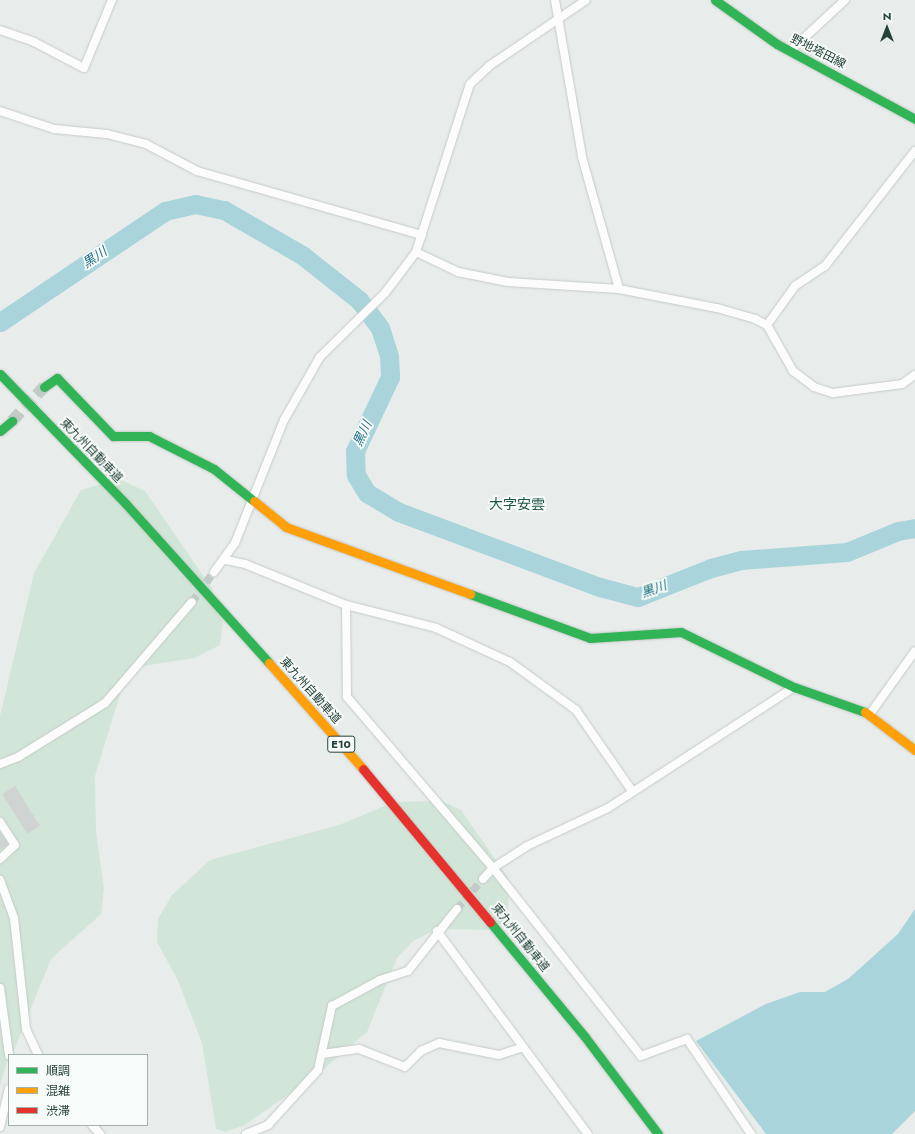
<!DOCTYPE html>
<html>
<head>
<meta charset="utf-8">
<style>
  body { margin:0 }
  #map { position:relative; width:915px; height:1134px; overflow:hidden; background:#e8edeb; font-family:Jost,"Noto Sans JP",sans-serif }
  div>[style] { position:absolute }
  .green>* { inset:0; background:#d1e6d8 }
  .water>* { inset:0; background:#a9d4db }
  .river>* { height:19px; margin:-9.5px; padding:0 9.5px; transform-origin:9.5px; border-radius:9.5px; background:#a9d4db }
  .building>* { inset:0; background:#cfd4d2; transform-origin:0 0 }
  .street-tunnel>* { height:8px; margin-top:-4px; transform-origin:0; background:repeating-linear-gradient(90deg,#c1cbc8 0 8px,transparent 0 12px) }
  .secondary-tunnel>* { height:12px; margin-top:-6px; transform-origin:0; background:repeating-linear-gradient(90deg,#c1cbc8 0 12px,transparent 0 18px) }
  .roads { filter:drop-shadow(0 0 1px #c5cac8) drop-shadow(0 0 1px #c5cac8) }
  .street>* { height:8px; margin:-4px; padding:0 4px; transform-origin:4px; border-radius:4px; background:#fcfcfc }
  .fast>* { height:9px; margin:-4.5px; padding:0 4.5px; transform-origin:4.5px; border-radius:4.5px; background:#30b455 }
  .slow>* { height:9px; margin:-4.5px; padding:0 4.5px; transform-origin:4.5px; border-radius:4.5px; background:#ff9f0a }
  .jam>* { height:9px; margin:-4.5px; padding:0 4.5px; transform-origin:4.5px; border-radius:4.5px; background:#e5322d }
  span { translate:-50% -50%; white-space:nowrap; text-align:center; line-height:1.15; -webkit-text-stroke:3.5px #f7fbf9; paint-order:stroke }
  .shield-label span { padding:1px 3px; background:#f7fbf9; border:1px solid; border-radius:3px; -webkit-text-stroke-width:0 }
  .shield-label { font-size:11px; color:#24423a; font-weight:700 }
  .street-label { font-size:12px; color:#24423a }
  .water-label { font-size:13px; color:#1c6f80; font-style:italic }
  .quarter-label { font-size:14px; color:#1f5548 }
  .legend { position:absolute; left:8px; top:1054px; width:140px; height:72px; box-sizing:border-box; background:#f7fbf9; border:1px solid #a3b1ad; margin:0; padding:5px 7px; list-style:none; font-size:12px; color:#24423a }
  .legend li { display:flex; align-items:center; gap:8px; height:20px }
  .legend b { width:20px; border:1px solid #a3b1ad }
  .north { position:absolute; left:867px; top:8px; width:40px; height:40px; -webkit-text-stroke:3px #f7fbf9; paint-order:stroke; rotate:0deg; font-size:11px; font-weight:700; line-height:16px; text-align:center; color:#24423a }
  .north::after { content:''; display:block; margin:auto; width:14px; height:18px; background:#24423a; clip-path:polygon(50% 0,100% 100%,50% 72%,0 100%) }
</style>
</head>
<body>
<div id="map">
  <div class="green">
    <i style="clip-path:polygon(119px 479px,145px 491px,211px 587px,223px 622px,220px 645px,194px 658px,137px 667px,123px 685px,95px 776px,96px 832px,104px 888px,101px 914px,51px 959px,12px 1055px,9px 1055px,0 1086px,0 716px,34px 573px,81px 490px)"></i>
    <i style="clip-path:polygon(442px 801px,461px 810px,509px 879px,508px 915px,494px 930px,437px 929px,413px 941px,397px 958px,367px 1032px,319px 1073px,245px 1125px,225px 1132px,216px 1129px,202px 1043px,178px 981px,157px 942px,158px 919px,172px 895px,210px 860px,339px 825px,394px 802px)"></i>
  </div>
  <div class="water">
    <i style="clip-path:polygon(915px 909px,915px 1111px,892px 1134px,766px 1134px,696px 1041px,766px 1004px,800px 992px,825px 992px,848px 979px,898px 934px)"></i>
  </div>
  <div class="river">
    <i style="left:0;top:322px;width:199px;rotate:-33.9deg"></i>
    <i style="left:165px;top:211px;width:31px;rotate:-13deg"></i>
    <i style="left:195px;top:204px;width:30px;rotate:12deg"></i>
    <i style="left:224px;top:210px;width:90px;rotate:30deg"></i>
    <i style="left:302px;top:255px;width:73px;rotate:38.3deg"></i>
    <i style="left:359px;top:300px;width:35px;rotate:53deg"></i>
    <i style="left:380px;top:328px;width:29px;rotate:72deg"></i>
    <i style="left:389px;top:356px;width:21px;rotate:87deg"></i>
    <i style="left:390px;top:377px;width:82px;rotate:115.3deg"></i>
    <i style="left:355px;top:451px;width:24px;rotate:88deg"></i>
    <i style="left:356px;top:475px;width:21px;rotate:59deg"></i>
    <i style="left:367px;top:493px;width:37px;rotate:31deg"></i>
    <i style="left:399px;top:512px;width:215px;rotate:20.5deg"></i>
    <i style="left:600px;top:587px;width:39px;rotate:15deg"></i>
    <i style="left:638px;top:597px;width:79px;rotate:-21.7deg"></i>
    <i style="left:711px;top:568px;width:31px;rotate:-15deg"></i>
    <i style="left:741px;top:560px;width:106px;rotate:-4.3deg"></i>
    <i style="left:847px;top:552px;width:55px;rotate:-22.4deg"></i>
    <i style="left:898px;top:531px;width:17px;rotate:-10deg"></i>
  </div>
  <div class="building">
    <i style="left:15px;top:786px;width:47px;height:15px;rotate:58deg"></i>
    <i style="clip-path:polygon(0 832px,8px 844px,0 850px)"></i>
  </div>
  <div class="street-tunnel">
    <i style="left:192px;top:602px;width:37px;rotate:-54deg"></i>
    <i style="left:457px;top:909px;width:40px;rotate:-49deg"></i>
  </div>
  <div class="secondary-tunnel">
    <i style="left:12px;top:421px;width:47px;rotate:-46.7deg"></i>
  </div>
  <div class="roads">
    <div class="street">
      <i style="left:555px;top:0;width:159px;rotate:80.2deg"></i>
      <i style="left:582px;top:157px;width:137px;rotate:74.3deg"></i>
      <i style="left:0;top:30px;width:36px;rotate:19deg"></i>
      <i style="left:34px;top:42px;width:56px;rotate:27.5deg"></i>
      <i style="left:84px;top:68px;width:74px;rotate:-67.6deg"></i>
      <i style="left:790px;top:51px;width:75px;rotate:-42.8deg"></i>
      <i style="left:0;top:111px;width:57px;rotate:18.4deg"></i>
      <i style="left:54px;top:129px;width:53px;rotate:5.4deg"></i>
      <i style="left:107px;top:134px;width:40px;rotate:14.4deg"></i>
      <i style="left:146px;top:144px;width:58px;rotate:27.9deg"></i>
      <i style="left:197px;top:171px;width:234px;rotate:15.9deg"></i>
      <i style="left:416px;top:252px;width:47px;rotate:25.5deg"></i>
      <i style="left:458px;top:272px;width:51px;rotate:11.3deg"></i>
      <i style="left:508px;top:282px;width:111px;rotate:3.6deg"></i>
      <i style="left:619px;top:289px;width:100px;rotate:11deg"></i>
      <i style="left:717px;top:308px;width:40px;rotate:16deg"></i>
      <i style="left:755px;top:319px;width:13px;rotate:27deg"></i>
      <i style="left:767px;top:325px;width:53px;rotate:60.5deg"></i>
      <i style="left:793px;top:371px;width:26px;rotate:37deg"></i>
      <i style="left:814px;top:387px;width:20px;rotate:18deg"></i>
      <i style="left:833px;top:393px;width:70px;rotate:-7.4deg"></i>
      <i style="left:902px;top:384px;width:16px;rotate:-35deg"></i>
      <i style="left:767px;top:325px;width:48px;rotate:-54.3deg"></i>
      <i style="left:795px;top:286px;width:36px;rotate:-34deg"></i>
      <i style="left:825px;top:266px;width:146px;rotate:-52deg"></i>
      <i style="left:226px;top:560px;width:19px;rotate:12deg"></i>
      <i style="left:245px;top:564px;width:109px;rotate:22.1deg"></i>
      <i style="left:346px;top:605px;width:93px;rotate:14.3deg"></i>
      <i style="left:436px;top:628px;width:81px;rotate:24.7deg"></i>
      <i style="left:510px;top:662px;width:82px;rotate:36deg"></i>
      <i style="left:576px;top:710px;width:98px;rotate:55.3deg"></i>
      <i style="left:214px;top:572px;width:36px;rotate:-54deg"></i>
      <i style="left:235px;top:543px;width:132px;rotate:-68.3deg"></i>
      <i style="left:284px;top:420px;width:73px;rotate:-60.3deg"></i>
      <i style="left:320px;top:357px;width:91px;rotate:-44.6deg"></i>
      <i style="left:385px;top:293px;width:51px;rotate:-52.9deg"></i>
      <i style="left:416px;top:252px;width:176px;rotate:-72.2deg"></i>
      <i style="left:470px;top:84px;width:26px;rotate:-43deg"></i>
      <i style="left:489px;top:66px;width:117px;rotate:-34.2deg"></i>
      <i style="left:346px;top:605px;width:92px;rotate:89.4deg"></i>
      <i style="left:347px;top:697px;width:225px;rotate:49.5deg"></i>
      <i style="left:493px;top:868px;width:239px;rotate:51.8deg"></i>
      <i style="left:641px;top:1056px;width:49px;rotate:-20.3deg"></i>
      <i style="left:687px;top:1039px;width:115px;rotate:56deg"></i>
      <i style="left:870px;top:714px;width:77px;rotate:-54.5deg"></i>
      <i style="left:0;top:764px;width:19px;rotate:-21deg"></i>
      <i style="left:18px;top:757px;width:102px;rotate:-31.8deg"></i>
      <i style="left:105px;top:703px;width:133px;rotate:-49.3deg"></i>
      <i style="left:0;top:822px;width:27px;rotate:57deg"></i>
      <i style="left:15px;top:845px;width:21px;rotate:137deg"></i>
      <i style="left:483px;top:879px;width:15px;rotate:-48deg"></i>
      <i style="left:493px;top:868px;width:40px;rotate:-32.9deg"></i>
      <i style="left:527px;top:846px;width:89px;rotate:-25.1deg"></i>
      <i style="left:608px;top:808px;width:222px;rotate:-33deg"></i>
      <i style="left:0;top:880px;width:40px;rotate:69.8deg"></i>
      <i style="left:14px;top:918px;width:112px;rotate:83.8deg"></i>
      <i style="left:26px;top:1029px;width:29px;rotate:65deg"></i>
      <i style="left:437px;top:931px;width:253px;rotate:53.4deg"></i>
      <i style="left:0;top:988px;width:68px;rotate:82.3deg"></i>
      <i style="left:322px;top:1054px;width:37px;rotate:-8deg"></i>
      <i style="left:359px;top:1049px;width:49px;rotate:21.4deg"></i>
      <i style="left:405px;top:1067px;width:23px;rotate:-45deg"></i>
      <i style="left:421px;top:1051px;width:20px;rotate:-24deg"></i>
      <i style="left:439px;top:1043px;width:61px;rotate:11.3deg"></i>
      <i style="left:499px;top:1055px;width:25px;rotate:-18deg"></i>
      <i style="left:92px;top:1125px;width:12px;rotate:48deg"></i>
      <i style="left:0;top:1127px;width:39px;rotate:-77deg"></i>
      <i style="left:246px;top:1134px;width:24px;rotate:-22deg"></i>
      <i style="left:268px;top:1125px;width:74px;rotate:-47.7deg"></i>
      <i style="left:318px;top:1070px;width:66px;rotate:-77.7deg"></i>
      <i style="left:332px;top:1006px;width:55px;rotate:-28.4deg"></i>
      <i style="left:380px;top:980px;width:29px;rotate:-18deg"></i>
      <i style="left:408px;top:971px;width:79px;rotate:-51.7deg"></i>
    </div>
    <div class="fast">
      <i style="left:715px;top:0;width:76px;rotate:35.4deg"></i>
      <i style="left:777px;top:44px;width:157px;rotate:28.5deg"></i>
      <i style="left:0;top:374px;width:181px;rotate:45.9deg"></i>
      <i style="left:126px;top:504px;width:214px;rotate:48deg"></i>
      <i style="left:44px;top:387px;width:16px;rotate:-35deg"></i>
      <i style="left:57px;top:378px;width:81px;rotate:46deg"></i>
      <i style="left:113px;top:436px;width:36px"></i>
      <i style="left:149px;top:436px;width:73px;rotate:26.9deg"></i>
      <i style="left:214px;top:469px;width:51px;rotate:38.7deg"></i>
      <i style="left:0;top:431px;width:16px;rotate:-40deg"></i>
      <i style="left:470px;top:594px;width:128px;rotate:20.1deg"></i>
      <i style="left:590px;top:638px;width:91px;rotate:-3.8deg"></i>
      <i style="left:681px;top:632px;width:126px;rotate:26deg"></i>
      <i style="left:794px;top:687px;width:75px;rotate:19.4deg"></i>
      <i style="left:490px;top:922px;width:149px;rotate:50.4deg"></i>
      <i style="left:585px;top:1037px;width:121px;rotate:53deg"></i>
    </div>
    <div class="slow">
      <i style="left:254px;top:501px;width:41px;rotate:39.1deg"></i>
      <i style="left:286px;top:527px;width:196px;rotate:20deg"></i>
      <i style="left:269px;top:663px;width:142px;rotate:48.4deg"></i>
      <i style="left:865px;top:712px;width:63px;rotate:37.2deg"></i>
    </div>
    <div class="jam">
      <i style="left:363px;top:769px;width:199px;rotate:50.3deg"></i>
    </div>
  </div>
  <div class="shield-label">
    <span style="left:341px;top:744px">E10</span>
  </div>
  <div class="street-label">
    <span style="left:818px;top:52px;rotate:27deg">野地塔田線</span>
    <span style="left:91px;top:451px;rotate:46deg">東九州自動車道</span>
    <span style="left:310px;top:691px;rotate:48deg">東九州自動車道</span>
    <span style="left:520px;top:938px;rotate:51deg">東九州自動車道</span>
  </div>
  <div class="water-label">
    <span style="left:95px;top:258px;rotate:-34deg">黒川</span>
    <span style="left:363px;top:434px;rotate:-65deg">黒川</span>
    <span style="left:654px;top:590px;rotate:-20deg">黒川</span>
  </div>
  <div class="quarter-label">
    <span style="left:517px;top:504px">大字安雲</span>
  </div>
  <ul class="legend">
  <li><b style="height:5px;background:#30b455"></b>順調</li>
  <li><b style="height:5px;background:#ff9f0a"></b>混雑</li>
  <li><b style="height:5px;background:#e5322d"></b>渋滞</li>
  </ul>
  <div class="north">N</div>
</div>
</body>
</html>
